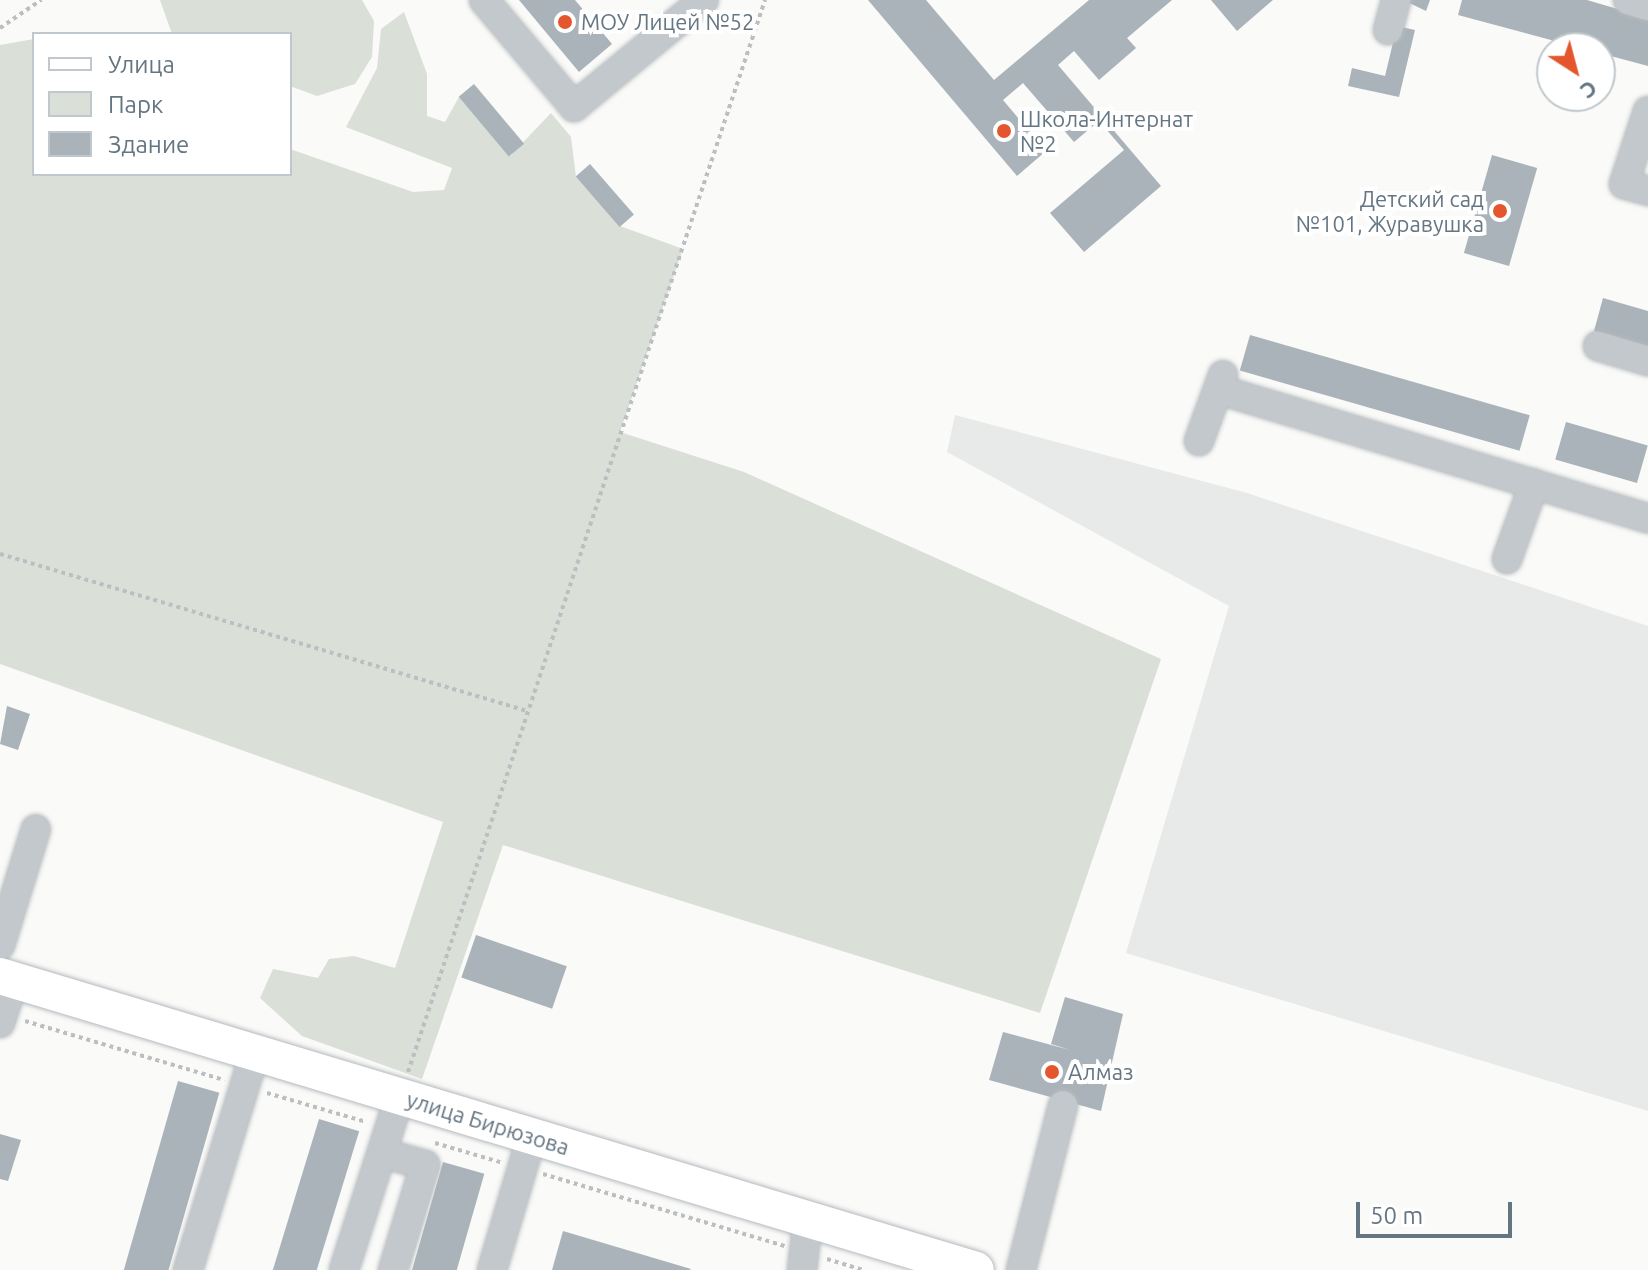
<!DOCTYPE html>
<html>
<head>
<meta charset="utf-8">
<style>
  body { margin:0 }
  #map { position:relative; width:1648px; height:1270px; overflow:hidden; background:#fafaf8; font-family:Ubuntu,sans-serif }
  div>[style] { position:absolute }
  .built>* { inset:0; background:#e8e9e9 }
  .green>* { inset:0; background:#dadfd7 }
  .building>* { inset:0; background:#aab3b9; transform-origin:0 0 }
  .path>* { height:4px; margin-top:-2px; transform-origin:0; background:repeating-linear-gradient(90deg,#bbbfc2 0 4px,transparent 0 8px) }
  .roads { filter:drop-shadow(0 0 2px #b5babe) drop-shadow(0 0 2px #b5babe) }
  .minor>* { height:28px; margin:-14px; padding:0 14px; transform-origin:14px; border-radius:14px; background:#c3c8cc }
  .major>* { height:36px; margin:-18px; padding:0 18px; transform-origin:18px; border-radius:18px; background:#fff }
  .dots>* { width:22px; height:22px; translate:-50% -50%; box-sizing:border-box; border:4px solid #fff; border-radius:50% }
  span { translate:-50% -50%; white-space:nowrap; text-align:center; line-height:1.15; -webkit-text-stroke:8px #fff; paint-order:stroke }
  .poi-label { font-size:22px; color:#657683 }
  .left { translate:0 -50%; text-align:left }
  .right { translate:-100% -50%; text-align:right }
  .street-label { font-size:22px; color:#657683 }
  .legend { position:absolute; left:32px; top:32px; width:260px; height:144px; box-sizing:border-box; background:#fff; border:2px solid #c1c8cd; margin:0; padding:10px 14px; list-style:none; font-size:24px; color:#657683 }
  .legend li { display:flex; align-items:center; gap:16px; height:40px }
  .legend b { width:40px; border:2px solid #c1c8cd }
  .north { position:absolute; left:1536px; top:32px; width:80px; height:80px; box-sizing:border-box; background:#fff; border:2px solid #c1c8cd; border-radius:50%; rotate:144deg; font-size:22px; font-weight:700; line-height:32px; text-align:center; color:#657683 }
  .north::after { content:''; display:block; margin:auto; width:28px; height:36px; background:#e4572e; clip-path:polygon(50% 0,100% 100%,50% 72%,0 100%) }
  .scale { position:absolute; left:1356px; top:1202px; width:156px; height:36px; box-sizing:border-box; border:4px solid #657683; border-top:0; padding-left:10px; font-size:24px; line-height:28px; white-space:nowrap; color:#657683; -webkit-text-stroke:6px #fff; paint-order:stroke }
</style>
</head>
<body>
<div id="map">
  <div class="built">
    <i style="clip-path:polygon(955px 415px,1247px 493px,1648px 626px,1648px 1111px,1126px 953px,1229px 606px,947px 452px)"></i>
  </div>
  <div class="green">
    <i style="clip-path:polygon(160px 0,362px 0,374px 21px,372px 57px,355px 84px,317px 96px,290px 86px,290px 34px,172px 34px)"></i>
    <i style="clip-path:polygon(404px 12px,427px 74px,427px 116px,445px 122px,459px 97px,510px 156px,551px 113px,571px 137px,576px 177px,620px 226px,683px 249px,620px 432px,744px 472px,1161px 659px,1040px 1013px,503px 845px,422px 1079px,302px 1036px,260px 998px,273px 969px,318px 978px,329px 959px,354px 956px,395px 968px,443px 822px,0 664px,0 45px,34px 39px,34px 174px,290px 174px,290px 149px,413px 192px,444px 190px,452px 168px,346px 127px,377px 68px,381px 29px)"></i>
  </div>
  <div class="building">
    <i style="clip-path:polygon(519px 0,575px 0,612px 44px,579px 72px)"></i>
    <i style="clip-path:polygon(868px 0,926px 0,994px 80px,1089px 0,1172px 0,1127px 38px,1136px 48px,1099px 80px,1074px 51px,1058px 65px,1161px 186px,1084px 252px,1050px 213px,1124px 150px,1099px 121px,1074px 142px,1023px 83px,1003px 100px,1046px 151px,1017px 176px)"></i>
    <i style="clip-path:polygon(1211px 0,1273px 0,1237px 31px)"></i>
    <i style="clip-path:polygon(1403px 0,1430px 0,1426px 11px)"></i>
    <i style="clip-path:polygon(1462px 0,1587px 0,1648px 18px,1648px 66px,1458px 15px)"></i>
    <i style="clip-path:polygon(1397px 26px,1415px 30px,1399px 97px,1348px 86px,1352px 68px,1385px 76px)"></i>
    <i style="left:474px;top:84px;width:78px;height:20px;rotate:50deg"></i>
    <i style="left:1492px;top:155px;width:47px;height:102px;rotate:16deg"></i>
    <i style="left:590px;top:164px;width:67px;height:19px;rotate:49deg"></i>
    <i style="clip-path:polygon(1603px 298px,1648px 311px,1648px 346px,1594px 331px)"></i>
    <i style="left:1250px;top:335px;width:291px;height:37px;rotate:16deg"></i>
    <i style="left:1566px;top:422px;width:85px;height:39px;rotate:16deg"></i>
    <i style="clip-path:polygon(7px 706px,30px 714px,18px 750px,0 744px)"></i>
    <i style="left:476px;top:935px;width:96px;height:45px;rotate:19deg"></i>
    <i style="clip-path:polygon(1065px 997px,1123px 1014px,1101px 1111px,989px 1080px,1003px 1032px,1070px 1050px,1051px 1044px)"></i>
    <i style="left:178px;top:1081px;width:43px;height:197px;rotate:16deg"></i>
    <i style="left:319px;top:1119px;width:42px;height:158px;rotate:17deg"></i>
    <i style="clip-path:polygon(0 1134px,21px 1140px,8px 1181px,0 1179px)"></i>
    <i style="left:443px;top:1162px;width:43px;height:113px;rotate:16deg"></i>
    <i style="clip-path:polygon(563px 1231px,691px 1269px,690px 1270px,552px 1270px)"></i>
  </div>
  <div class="path">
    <i style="left:0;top:28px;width:50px;rotate:-34.3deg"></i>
    <i style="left:0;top:554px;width:550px;rotate:16.59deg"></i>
    <i style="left:25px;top:1021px;width:208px;rotate:16.5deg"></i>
    <i style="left:408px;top:1072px;width:1130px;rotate:-71.58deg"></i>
    <i style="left:267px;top:1093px;width:103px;rotate:16.3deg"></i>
    <i style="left:435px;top:1143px;width:68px;rotate:16.3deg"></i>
    <i style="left:543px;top:1174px;width:252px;rotate:16.6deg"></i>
    <i style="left:827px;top:1259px;width:39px;rotate:17deg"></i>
  </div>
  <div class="roads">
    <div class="minor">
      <i style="left:484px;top:0;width:140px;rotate:49.9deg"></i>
      <i style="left:574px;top:107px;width:168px;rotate:-39.5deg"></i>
      <i style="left:1628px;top:0;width:21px;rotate:17deg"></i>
      <i style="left:1388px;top:30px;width:31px;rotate:-75deg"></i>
      <i style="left:1648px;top:111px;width:77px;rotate:108.2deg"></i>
      <i style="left:1624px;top:184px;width:25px;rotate:16deg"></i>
      <i style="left:1598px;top:346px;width:52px;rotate:16.7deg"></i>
      <i style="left:1220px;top:390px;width:447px;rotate:16.7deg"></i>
      <i style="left:1199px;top:441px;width:70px;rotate:-70deg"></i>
      <i style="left:1507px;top:559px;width:80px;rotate:-70.2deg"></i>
      <i style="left:0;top:945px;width:121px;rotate:-72.8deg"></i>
      <i style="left:0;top:1023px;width:45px;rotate:-72deg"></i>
      <i style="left:382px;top:1153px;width:45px;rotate:15.6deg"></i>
      <i style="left:425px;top:1165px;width:110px;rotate:106.9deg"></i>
      <i style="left:188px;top:1270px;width:228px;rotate:-72.9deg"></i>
      <i style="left:344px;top:1270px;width:183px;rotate:-72.2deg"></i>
      <i style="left:492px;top:1270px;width:140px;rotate:-73.4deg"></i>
      <i style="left:802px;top:1270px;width:51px;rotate:-83.3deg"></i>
      <i style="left:1021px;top:1270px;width:170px;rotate:-75.7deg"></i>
    </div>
    <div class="major">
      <i style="left:0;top:976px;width:1019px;rotate:16.76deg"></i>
    </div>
  </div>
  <div class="dots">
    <i style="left:565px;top:22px;background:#e4572e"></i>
    <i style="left:1004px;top:131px;background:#e4572e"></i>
    <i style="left:1500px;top:211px;background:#e4572e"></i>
    <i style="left:1052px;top:1072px;background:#e4572e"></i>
  </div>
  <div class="poi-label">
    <span class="left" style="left:581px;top:22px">МОУ Лицей №52</span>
    <span class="left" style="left:1020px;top:131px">Школа-Интернат<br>№2</span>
    <span class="right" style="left:1484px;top:211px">Детский сад<br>№101, Журавушка</span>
    <span class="left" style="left:1068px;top:1072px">Алмаз</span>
  </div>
  <div class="street-label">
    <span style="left:488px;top:1123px;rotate:17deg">улица Бирюзова</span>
  </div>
  <ul class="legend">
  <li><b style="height:10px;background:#fff"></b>Улица</li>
  <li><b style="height:22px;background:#dadfd7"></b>Парк</li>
  <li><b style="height:22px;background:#aab3b9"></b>Здание</li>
  </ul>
  <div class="north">С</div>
  <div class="scale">50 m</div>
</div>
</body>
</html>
